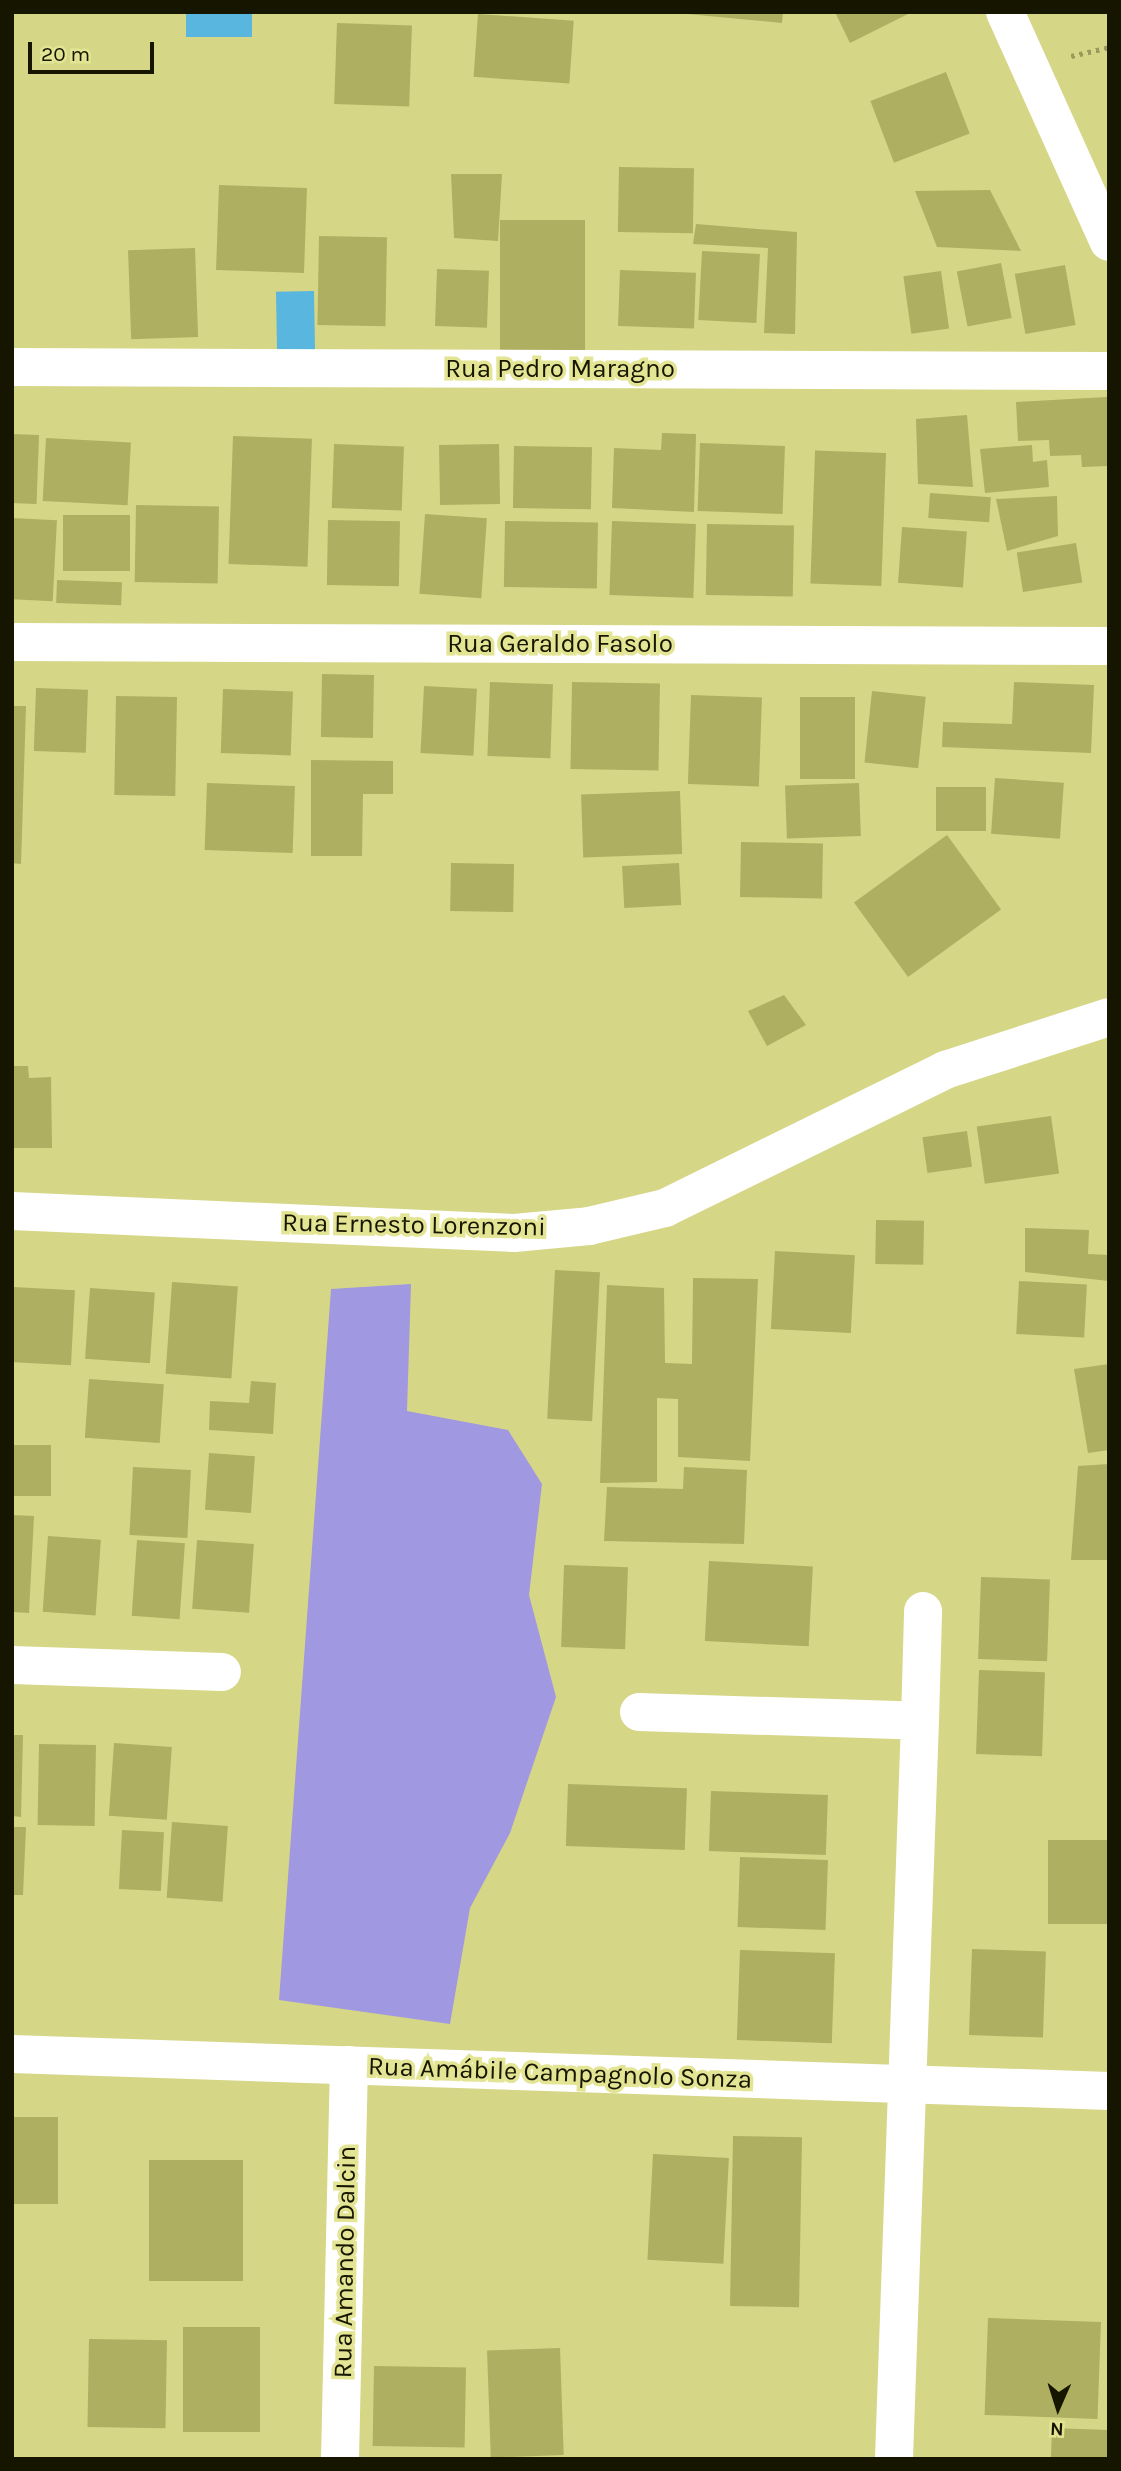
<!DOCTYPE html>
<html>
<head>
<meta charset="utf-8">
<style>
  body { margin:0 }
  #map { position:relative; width:1121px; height:2471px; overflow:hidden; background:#d6d687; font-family:Karla,sans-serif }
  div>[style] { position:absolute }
  .forest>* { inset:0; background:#a098e1 }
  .water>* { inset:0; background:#59b6de; transform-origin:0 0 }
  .building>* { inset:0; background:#afaf61; transform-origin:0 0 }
  .path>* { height:4.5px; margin-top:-2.25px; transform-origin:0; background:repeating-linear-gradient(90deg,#9b9a5d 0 3.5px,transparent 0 8.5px) }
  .minor>* { height:38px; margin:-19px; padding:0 19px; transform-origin:19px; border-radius:19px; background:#fff }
  .major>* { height:38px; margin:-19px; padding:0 19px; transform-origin:19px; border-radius:19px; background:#fff }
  span { translate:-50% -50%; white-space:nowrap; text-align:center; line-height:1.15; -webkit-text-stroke:7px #e3e494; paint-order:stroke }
  .street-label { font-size:26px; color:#161500 }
  .frame { position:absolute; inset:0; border:14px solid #161500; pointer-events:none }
  .north { position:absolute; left:1023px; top:2373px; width:70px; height:70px; -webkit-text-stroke:5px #e3e494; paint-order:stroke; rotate:183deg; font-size:19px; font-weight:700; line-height:28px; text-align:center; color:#161500 }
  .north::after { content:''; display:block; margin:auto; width:24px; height:32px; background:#161500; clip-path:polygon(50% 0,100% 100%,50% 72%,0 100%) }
  .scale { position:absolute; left:28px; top:42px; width:126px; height:32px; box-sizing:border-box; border:4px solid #161500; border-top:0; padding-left:9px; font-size:21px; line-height:24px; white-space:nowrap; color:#161500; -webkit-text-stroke:5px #e3e494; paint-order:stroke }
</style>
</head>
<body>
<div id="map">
  <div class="forest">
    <i style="clip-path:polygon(411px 1284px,407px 1411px,508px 1430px,542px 1484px,529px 1595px,556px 1697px,510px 1833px,470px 1908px,450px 2024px,279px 2000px,331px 1289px)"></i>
  </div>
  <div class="water">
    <i style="left:186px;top:12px;width:66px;height:25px"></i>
    <i style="left:314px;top:291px;width:60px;height:38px;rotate:89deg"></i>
  </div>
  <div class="building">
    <i style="clip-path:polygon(666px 12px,783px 12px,782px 23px)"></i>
    <i style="clip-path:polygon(835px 12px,912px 12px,850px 43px)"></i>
    <i style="left:478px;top:14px;width:96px;height:63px;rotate:4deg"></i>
    <i style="left:337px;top:23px;width:75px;height:81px;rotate:2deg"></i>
    <i style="left:946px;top:72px;width:66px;height:81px;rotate:69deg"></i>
    <i style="left:619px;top:167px;width:75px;height:65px;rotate:1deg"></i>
    <i style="clip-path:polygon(451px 174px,502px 174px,498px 241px,454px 238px)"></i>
    <i style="left:219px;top:185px;width:88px;height:85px;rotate:2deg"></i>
    <i style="clip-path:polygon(990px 190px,1021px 251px,937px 247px,915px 191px)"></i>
    <i style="left:500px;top:220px;width:85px;height:130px"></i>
    <i style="clip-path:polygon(696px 224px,797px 232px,795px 334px,764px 333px,768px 248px,693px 244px)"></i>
    <i style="left:319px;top:236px;width:68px;height:89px;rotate:1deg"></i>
    <i style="left:195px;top:248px;width:89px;height:67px;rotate:88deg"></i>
    <i style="left:702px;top:251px;width:58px;height:69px;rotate:3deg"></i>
    <i style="left:1001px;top:263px;width:56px;height:45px;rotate:79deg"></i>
    <i style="left:1065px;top:265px;width:61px;height:51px;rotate:80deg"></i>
    <i style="left:437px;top:269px;width:52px;height:57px;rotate:2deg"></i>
    <i style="left:620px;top:270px;width:76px;height:56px;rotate:2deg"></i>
    <i style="left:941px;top:271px;width:58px;height:38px;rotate:82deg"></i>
    <i style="clip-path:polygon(1107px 397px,1109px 466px,1082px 467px,1081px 455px,1050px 456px,1049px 440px,1018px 441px,1016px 402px)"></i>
    <i style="clip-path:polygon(967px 415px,973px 487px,918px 484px,916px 419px)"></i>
    <i style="clip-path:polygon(662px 433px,696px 434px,694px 512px,612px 508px,614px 448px,661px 450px)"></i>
    <i style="left:12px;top:434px;width:27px;height:69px;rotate:2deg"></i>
    <i style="left:233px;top:436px;width:79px;height:128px;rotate:2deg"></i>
    <i style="left:46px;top:438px;width:85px;height:63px;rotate:3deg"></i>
    <i style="left:700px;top:443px;width:85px;height:68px;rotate:2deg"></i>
    <i style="left:334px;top:444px;width:70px;height:64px;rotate:2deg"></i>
    <i style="left:499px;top:444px;width:60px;height:60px;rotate:89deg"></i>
    <i style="clip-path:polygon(1032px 445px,1033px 462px,1047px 460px,1049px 487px,985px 493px,980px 449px)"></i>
    <i style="left:514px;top:446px;width:78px;height:62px;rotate:1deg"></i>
    <i style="left:886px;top:453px;width:133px;height:71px;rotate:92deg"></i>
    <i style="left:930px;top:493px;width:61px;height:25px;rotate:4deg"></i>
    <i style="clip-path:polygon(1057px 496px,1058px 536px,1007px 551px,996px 499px)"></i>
    <i style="left:136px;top:505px;width:83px;height:77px;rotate:1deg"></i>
    <i style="left:425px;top:514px;width:62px;height:80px;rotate:4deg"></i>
    <i style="left:63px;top:515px;width:67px;height:56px"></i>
    <i style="left:12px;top:518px;width:45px;height:81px;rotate:3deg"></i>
    <i style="left:328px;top:520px;width:72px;height:65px;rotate:1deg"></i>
    <i style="left:505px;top:521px;width:93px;height:66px;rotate:1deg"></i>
    <i style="left:612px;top:521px;width:84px;height:74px;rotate:2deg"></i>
    <i style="left:707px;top:524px;width:87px;height:71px;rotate:1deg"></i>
    <i style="left:902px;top:527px;width:65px;height:56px;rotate:4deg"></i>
    <i style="left:1076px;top:543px;width:40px;height:60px;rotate:81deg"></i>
    <i style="left:57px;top:580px;width:65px;height:23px;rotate:2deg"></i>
    <i style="left:322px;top:674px;width:52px;height:63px;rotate:1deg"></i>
    <i style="left:490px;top:682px;width:63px;height:74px;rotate:2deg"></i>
    <i style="left:572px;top:682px;width:88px;height:87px;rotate:1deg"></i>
    <i style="clip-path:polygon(1014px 682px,1094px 685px,1091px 753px,942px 747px,943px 722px,1012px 724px)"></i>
    <i style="left:424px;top:686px;width:53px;height:67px;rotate:3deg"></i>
    <i style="left:36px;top:688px;width:52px;height:63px;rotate:2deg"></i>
    <i style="left:223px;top:689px;width:70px;height:64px;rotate:2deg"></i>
    <i style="left:872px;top:691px;width:54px;height:72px;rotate:6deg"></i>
    <i style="left:691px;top:695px;width:71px;height:89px;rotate:2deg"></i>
    <i style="left:116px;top:696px;width:61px;height:99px;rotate:1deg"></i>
    <i style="left:800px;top:697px;width:55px;height:82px"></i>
    <i style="clip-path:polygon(12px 706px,26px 706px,21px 864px,12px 863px)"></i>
    <i style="clip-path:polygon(311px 760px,393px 761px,393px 794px,363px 794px,362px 856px,311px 856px)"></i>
    <i style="left:995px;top:778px;width:69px;height:56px;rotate:4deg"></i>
    <i style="left:207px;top:783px;width:88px;height:67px;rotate:2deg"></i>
    <i style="left:859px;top:783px;width:53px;height:74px;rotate:88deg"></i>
    <i style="left:936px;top:787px;width:50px;height:44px"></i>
    <i style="left:680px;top:791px;width:63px;height:99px;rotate:88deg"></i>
    <i style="left:947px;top:835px;width:92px;height:115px;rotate:54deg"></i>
    <i style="left:741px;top:842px;width:82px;height:55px;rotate:1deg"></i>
    <i style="left:451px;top:863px;width:63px;height:48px;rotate:1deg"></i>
    <i style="left:679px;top:863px;width:42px;height:57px;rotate:87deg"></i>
    <i style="clip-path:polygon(784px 995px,806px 1025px,767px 1046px,748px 1011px)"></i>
    <i style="clip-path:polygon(12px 1066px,28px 1066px,29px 1078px,51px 1077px,52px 1148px,12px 1148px)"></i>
    <i style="left:1051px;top:1116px;width:58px;height:75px;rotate:82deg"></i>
    <i style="left:967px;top:1131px;width:36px;height:45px;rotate:82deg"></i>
    <i style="left:876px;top:1220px;width:48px;height:44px;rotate:1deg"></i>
    <i style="clip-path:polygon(1025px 1228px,1089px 1230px,1088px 1254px,1109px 1255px,1109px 1281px,1025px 1272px)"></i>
    <i style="left:775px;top:1251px;width:80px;height:78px;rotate:3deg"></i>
    <i style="left:555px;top:1270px;width:45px;height:149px;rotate:3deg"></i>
    <i style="clip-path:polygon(693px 1278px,758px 1279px,750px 1461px,678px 1457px,678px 1399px,657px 1398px,657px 1482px,600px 1483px,607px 1285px,664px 1288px,665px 1363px,692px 1364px)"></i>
    <i style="left:1019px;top:1281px;width:68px;height:53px;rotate:3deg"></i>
    <i style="left:172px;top:1282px;width:66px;height:92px;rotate:4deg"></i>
    <i style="left:13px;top:1287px;width:62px;height:75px;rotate:3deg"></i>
    <i style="left:90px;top:1288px;width:65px;height:71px;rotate:4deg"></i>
    <i style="clip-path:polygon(1109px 1364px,1109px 1450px,1088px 1453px,1074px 1369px)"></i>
    <i style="left:89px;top:1379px;width:75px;height:59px;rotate:4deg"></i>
    <i style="clip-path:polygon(251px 1381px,276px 1383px,273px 1434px,209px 1430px,210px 1401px,249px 1403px)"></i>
    <i style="left:12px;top:1445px;width:39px;height:51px"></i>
    <i style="left:209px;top:1453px;width:46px;height:57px;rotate:4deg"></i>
    <i style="clip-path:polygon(1109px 1464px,1109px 1560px,1071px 1560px,1078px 1466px)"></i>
    <i style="left:133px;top:1467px;width:58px;height:68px;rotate:3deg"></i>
    <i style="clip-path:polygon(684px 1467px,747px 1470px,744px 1544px,604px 1541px,607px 1487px,683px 1489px)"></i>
    <i style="clip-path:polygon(12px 1515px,34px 1516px,29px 1613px,12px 1612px)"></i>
    <i style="left:48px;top:1536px;width:53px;height:76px;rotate:4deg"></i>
    <i style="left:137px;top:1540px;width:48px;height:76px;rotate:4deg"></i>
    <i style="left:197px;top:1540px;width:57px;height:69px;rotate:4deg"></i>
    <i style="left:709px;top:1561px;width:104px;height:80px;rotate:3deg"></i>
    <i style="left:564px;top:1565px;width:64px;height:82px;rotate:2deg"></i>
    <i style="left:981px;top:1577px;width:69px;height:82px;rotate:2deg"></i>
    <i style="left:979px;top:1670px;width:66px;height:84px;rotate:2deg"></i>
    <i style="clip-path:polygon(12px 1735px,23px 1735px,21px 1817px,12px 1816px)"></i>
    <i style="left:114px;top:1743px;width:58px;height:73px;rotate:4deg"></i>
    <i style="left:39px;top:1744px;width:57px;height:81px;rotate:1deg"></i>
    <i style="left:568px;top:1784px;width:119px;height:62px;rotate:2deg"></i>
    <i style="left:711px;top:1791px;width:117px;height:60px;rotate:2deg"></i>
    <i style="left:172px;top:1822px;width:56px;height:76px;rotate:4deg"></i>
    <i style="clip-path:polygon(12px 1827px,26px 1827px,23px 1895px,12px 1895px)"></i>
    <i style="left:122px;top:1830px;width:42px;height:59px;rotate:3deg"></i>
    <i style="left:1109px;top:1840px;width:84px;height:61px;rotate:90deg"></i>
    <i style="left:740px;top:1857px;width:88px;height:70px;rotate:2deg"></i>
    <i style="left:972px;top:1949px;width:74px;height:86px;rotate:2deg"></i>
    <i style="left:740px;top:1950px;width:95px;height:90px;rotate:2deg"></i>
    <i style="left:12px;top:2117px;width:46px;height:87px"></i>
    <i style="left:733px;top:2136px;width:69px;height:170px;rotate:1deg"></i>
    <i style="left:653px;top:2154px;width:76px;height:106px;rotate:3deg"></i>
    <i style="left:149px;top:2160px;width:94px;height:121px"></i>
    <i style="left:988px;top:2318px;width:113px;height:97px;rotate:2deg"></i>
    <i style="left:183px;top:2327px;width:77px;height:105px"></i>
    <i style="left:89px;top:2339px;width:78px;height:88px;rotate:1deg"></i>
    <i style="left:560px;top:2348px;width:107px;height:73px;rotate:88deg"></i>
    <i style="left:374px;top:2366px;width:92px;height:80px;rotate:1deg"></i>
    <i style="left:1052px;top:2428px;width:57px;height:31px;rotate:2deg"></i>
  </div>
  <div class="path">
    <i style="left:1071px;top:56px;width:39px;rotate:-13deg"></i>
  </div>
  <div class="minor">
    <i style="left:12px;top:367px;width:1097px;rotate:0.21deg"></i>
    <i style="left:12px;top:642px;width:1097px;rotate:0.21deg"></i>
    <i style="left:12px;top:1211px;width:502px;rotate:2.51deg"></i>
    <i style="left:514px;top:1233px;width:75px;rotate:-5.3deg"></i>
    <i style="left:589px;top:1226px;width:78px;rotate:-13.3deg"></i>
    <i style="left:665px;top:1208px;width:312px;rotate:-26.2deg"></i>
    <i style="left:945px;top:1070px;width:172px;rotate:-17.9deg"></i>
    <i style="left:12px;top:1665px;width:210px;rotate:1.9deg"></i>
    <i style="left:639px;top:1712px;width:281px;rotate:1.8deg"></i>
    <i style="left:920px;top:1721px;width:738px;rotate:92.02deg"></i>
    <i style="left:920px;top:1721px;width:110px;rotate:-88.4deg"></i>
    <i style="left:12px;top:2054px;width:1098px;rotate:1.93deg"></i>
    <i style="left:340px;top:2459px;width:394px;rotate:-88.7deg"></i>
  </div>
  <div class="major">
    <i style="left:1005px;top:12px;width:252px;rotate:65.7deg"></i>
  </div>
  <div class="street-label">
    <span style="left:560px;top:369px">Rua Pedro Maragno</span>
    <span style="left:560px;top:644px">Rua Geraldo Fasolo</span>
    <span style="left:414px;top:1225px;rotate:1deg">Rua Ernesto Lorenzoni</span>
    <span style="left:560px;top:2073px;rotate:2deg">Rua Amábile Campagnolo Sonza</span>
    <span style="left:345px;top:2262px;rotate:-89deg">Rua Amando Dalcin</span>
  </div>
  <div class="frame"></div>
  <div class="north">N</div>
  <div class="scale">20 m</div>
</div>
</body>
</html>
